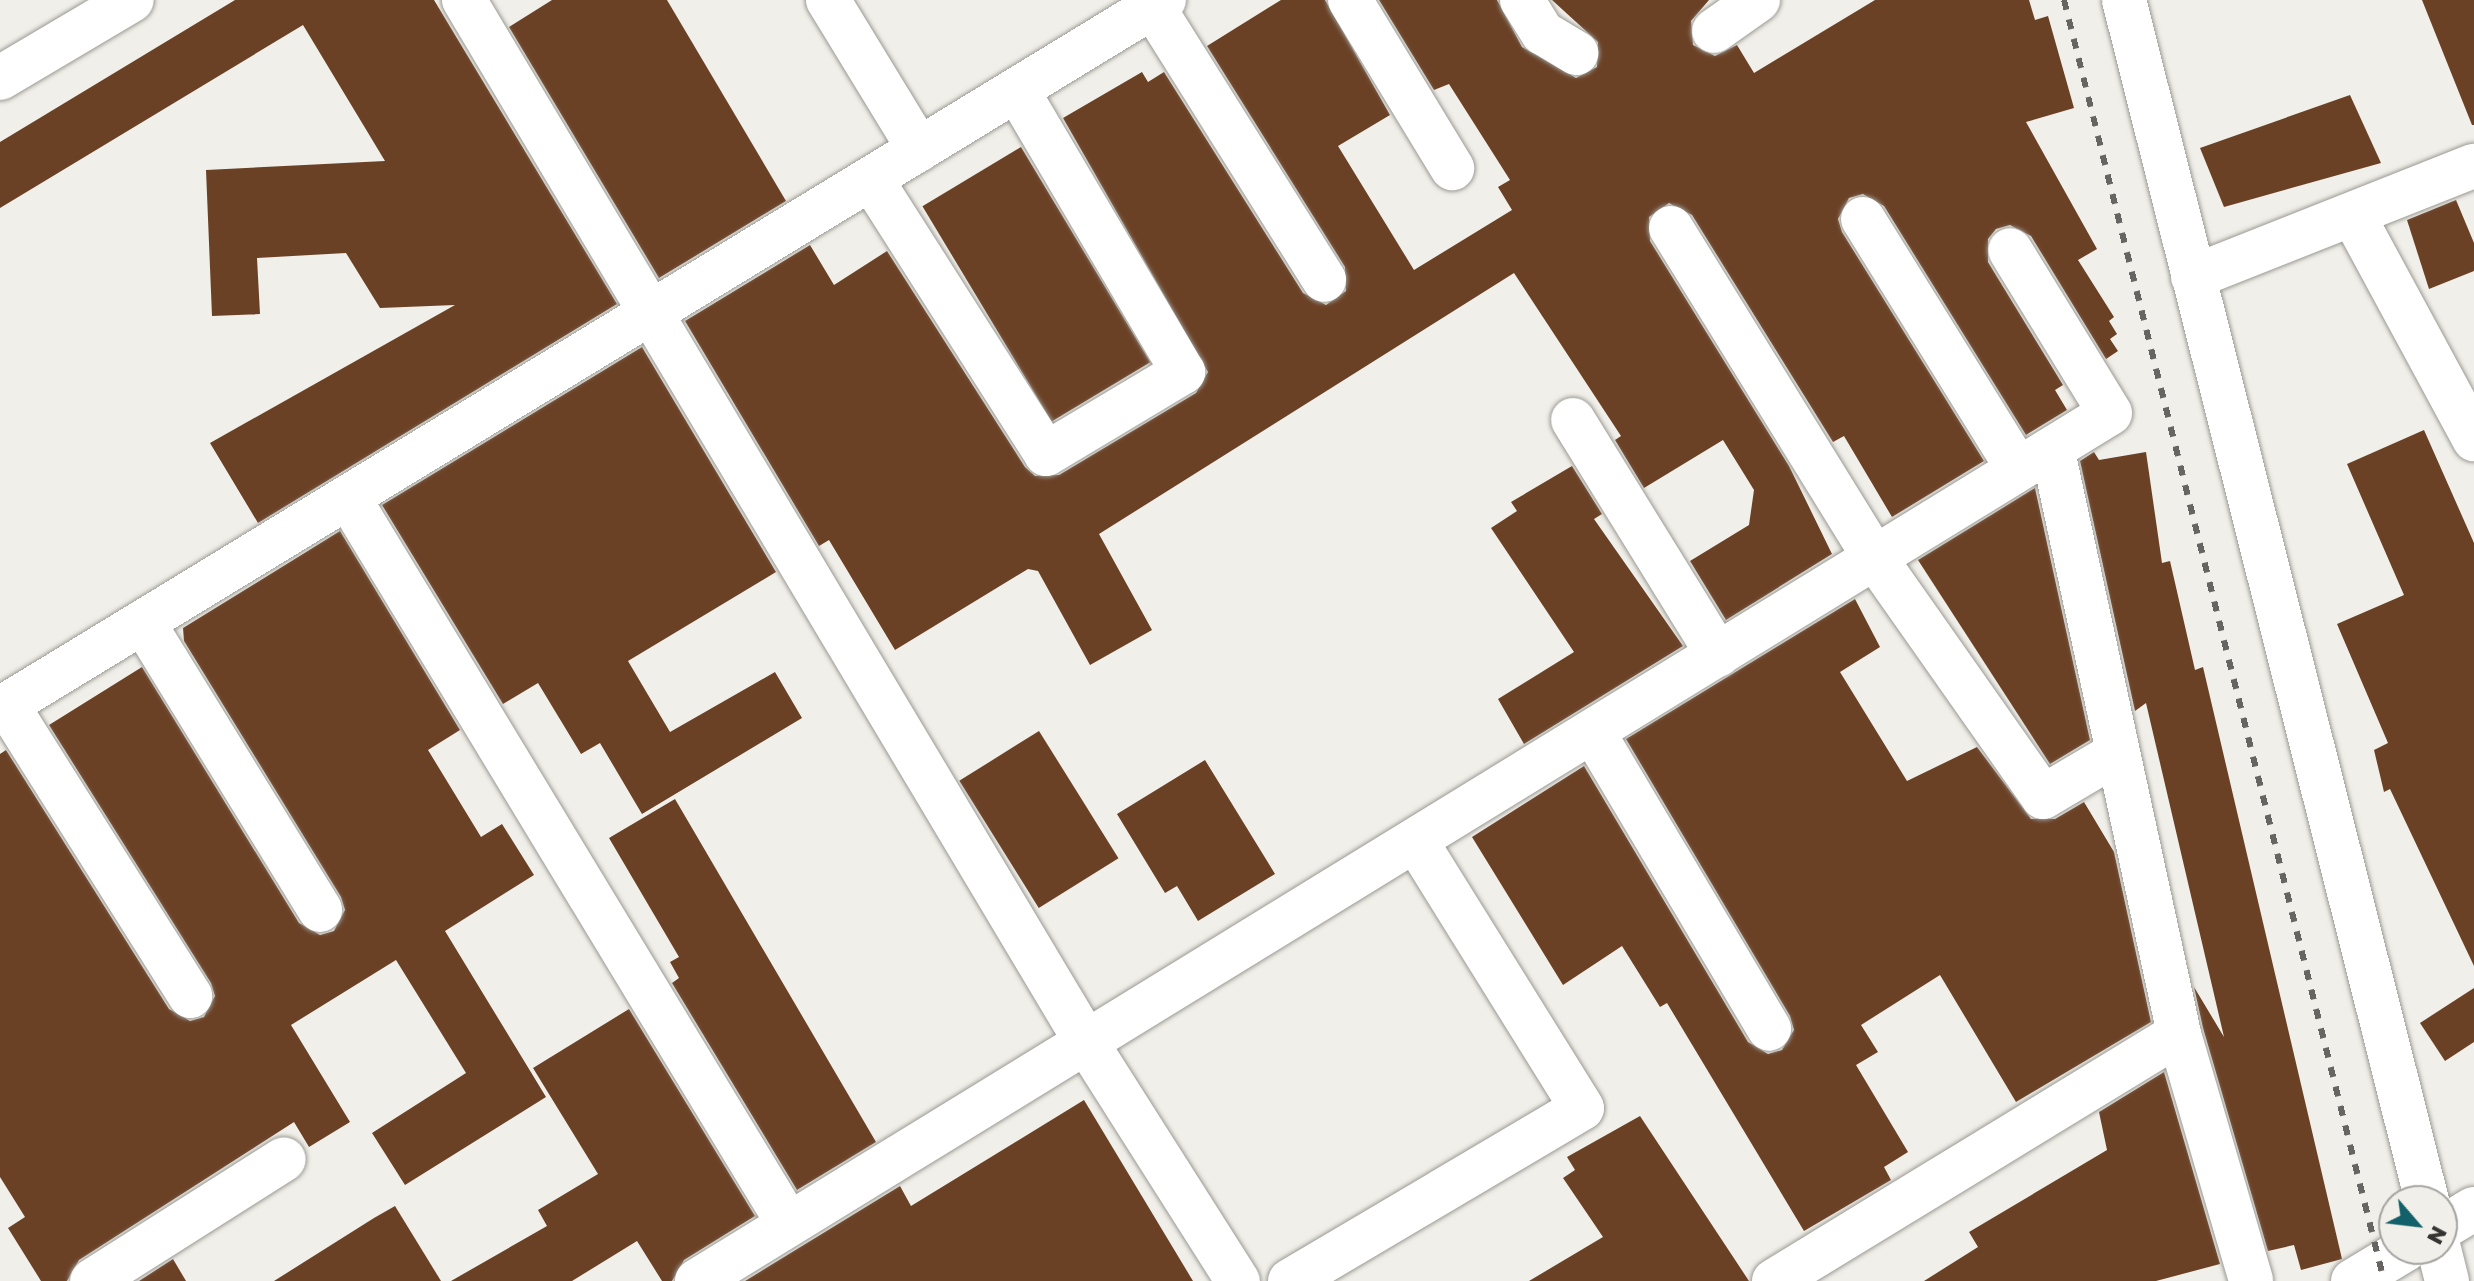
<!DOCTYPE html>
<html>
<head>
<meta charset="utf-8">
<style>
  body { margin:0 }
  #map { position:relative; width:2474px; height:1281px; overflow:hidden; background:#f1efe9; font-family:"Golos Text",sans-serif }
  div>[style] { position:absolute }
  .building>* { inset:0; background:#6b4126; transform-origin:0 0 }
  .roads { filter:drop-shadow(0 0 2px #9a9993) drop-shadow(0 0 2px #9a9993) }
  .minor>* { height:44px; margin:-22px; padding:0 22px; transform-origin:22px; border-radius:22px; background:#fff }
  .rail>* { height:6px; margin-top:-3px; transform-origin:0; background:repeating-linear-gradient(90deg,#666562 0 10px,transparent 0 20px) }
  span { translate:-50% -50%; white-space:nowrap; text-align:center; line-height:1.15; -webkit-text-stroke:8px #f1efe9; paint-order:stroke }
  .north { position:absolute; left:2378px; top:1185px; width:80px; height:80px; box-sizing:border-box; background:#f1efe9; border:2px solid #a6a4a0; border-radius:50%; rotate:118deg; font-size:22px; font-weight:700; line-height:32px; text-align:center; color:#353432 }
  .north::after { content:''; display:block; margin:auto; width:28px; height:36px; background:#12616a; clip-path:polygon(50% 0,100% 100%,50% 72%,0 100%) }
</style>
</head>
<body>
<div id="map">
  <div class="building">
    <i style="clip-path:polygon(235px 0,434px 0,617px 304px,258px 523px,210px 443px,455px 305px,380px 308px,346px 253px,257px 258px,260px 314px,212px 316px,206px 170px,385px 161px,303px 25px,0 208px,0 142px)"></i>
    <i style="clip-path:polygon(552px 0,667px 0,786px 201px,659px 278px,509px 27px)"></i>
    <i style="clip-path:polygon(1281px 0,1325px 0,1390px 115px,1338px 146px,1414px 270px,1512px 210px,1498px 187px,1510px 180px,1449px 84px,1434px 90px,1379px 0,1497px 0,1522px 47px,1576px 78px,1597px 67px,1598px 42px,1552px 0,1709px 0,1691px 21px,1693px 45px,1715px 56px,1737px 45px,1754px 73px,1875px 0,2029px 0,2035px 20px,2048px 16px,2074px 108px,2026px 122px,2097px 249px,2078px 260px,2114px 317px,2109px 321px,2117px 334px,2110px 339px,2118px 351px,2106px 359px,2031px 236px,2010px 225px,1996px 229px,1988px 239px,1988px 262px,2063px 385px,2055px 390px,2067px 410px,2026px 435px,1884px 206px,1863px 194px,1849px 198px,1838px 219px,1842px 232px,1984px 461px,1892px 517px,1844px 436px,1833px 442px,1692px 215px,1669px 203px,1649px 217px,1650px 241px,1789px 466px,1832px 554px,1726px 620px,1690px 561px,1749px 525px,1754px 490px,1723px 440px,1644px 488px,1615px 440px,1621px 436px,1514px 273px,1099px 534px,1152px 630px,1090px 665px,1038px 571px,1028px 569px,895px 650px,829px 540px,819px 546px,685px 321px,810px 245px,834px 285px,887px 251px,1025px 467px,1035px 476px,1059px 475px,1196px 393px,1208px 372px,1063px 118px,1142px 72px,1148px 82px,1164px 72px,1303px 293px,1326px 305px,1346px 291px,1345px 267px,1207px 46px)"></i>
    <i style="clip-path:polygon(2422px 0,2474px 0,2474px 125px,2472px 125px)"></i>
    <i style="clip-path:polygon(2350px 95px,2381px 163px,2224px 207px,2200px 148px)"></i>
    <i style="left:1021px;top:147px;width:251px;height:115px;rotate:59deg"></i>
    <i style="clip-path:polygon(2456px 200px,2474px 243px,2474px 271px,2429px 289px,2407px 220px)"></i>
    <i style="clip-path:polygon(642px 347px,776px 572px,628px 661px,670px 732px,775px 672px,802px 718px,642px 814px,600px 743px,581px 754px,538px 683px,503px 704px,382px 505px)"></i>
    <i style="clip-path:polygon(2424px 430px,2474px 543px,2474px 966px,2390px 789px,2384px 792px,2374px 750px,2388px 743px,2337px 624px,2404px 595px,2347px 464px)"></i>
    <i style="clip-path:polygon(2094px 452px,2099px 460px,2146px 452px,2162px 563px,2170px 561px,2195px 670px,2203px 667px,2342px 1259px,2301px 1270px,2294px 1245px,2268px 1251px,2203px 1028px,2194px 987px,2224px 1037px,2146px 703px,2135px 711px,2080px 461px)"></i>
    <i style="clip-path:polygon(1572px 466px,1602px 514px,1594px 519px,1683px 646px,1524px 744px,1498px 699px,1574px 652px,1491px 528px,1517px 511px,1511px 502px)"></i>
    <i style="clip-path:polygon(2035px 488px,2090px 740px,2050px 764px,1918px 560px)"></i>
    <i style="clip-path:polygon(340px 531px,460px 730px,428px 750px,481px 837px,502px 824px,534px 875px,445px 931px,546px 1097px,405px 1185px,372px 1133px,466px 1073px,396px 960px,291px 1025px,350px 1122px,309px 1147px,294px 1122px,79px 1260px,67px 1281px,41px 1281px,8px 1228px,25px 1217px,0 1177px,0 754px,6px 750px,169px 1009px,190px 1021px,204px 1017px,215px 996px,211px 983px,49px 725px,142px 667px,299px 923px,320px 935px,334px 931px,345px 910px,341px 897px,184px 641px,183px 628px)"></i>
    <i style="clip-path:polygon(1855px 599px,1880px 647px,1840px 672px,1907px 781px,1977px 747px,2031px 819px,2055px 819px,2084px 802px,2114px 852px,2151px 1022px,2016px 1102px,1940px 975px,1861px 1025px,1878px 1052px,1856px 1065px,1908px 1152px,1884px 1167px,1891px 1180px,1804px 1231px,1667px 1003px,1660px 1007px,1622px 946px,1563px 985px,1472px 837px,1584px 766px,1748px 1042px,1768px 1054px,1782px 1050px,1794px 1030px,1790px 1016px,1626px 739px)"></i>
    <i style="left:1039px;top:731px;width:150px;height:94px;rotate:58deg"></i>
    <i style="clip-path:polygon(1205px 760px,1275px 874px,1198px 921px,1177px 886px,1165px 893px,1117px 814px)"></i>
    <i style="clip-path:polygon(675px 799px,876px 1142px,797px 1190px,672px 983px,679px 978px,670px 962px,679px 957px,609px 838px)"></i>
    <i style="clip-path:polygon(2474px 988px,2474px 1042px,2445px 1061px,2420px 1023px)"></i>
    <i style="clip-path:polygon(629px 1009px,755px 1216px,684px 1260px,672px 1281px,662px 1281px,637px 1241px,572px 1281px,451px 1281px,547px 1226px,538px 1210px,598px 1174px,533px 1068px)"></i>
    <i style="clip-path:polygon(2164px 1072px,2220px 1264px,2156px 1281px,1924px 1281px,1978px 1247px,1969px 1232px,2107px 1150px,2099px 1112px)"></i>
    <i style="clip-path:polygon(1084px 1100px,1193px 1281px,745px 1281px,900px 1186px,911px 1206px)"></i>
    <i style="clip-path:polygon(1640px 1116px,1749px 1281px,1529px 1281px,1603px 1237px,1563px 1178px,1575px 1170px,1567px 1157px)"></i>
    <i style="clip-path:polygon(395px 1206px,441px 1281px,274px 1281px,374px 1218px)"></i>
    <i style="clip-path:polygon(173px 1259px,186px 1281px,139px 1281px)"></i>
  </div>
  <div class="roads">
    <div class="minor">
      <i style="left:464px;top:0;width:1217px;rotate:59.16deg"></i>
      <i style="left:1088px;top:1045px;width:280px;rotate:57.6deg"></i>
      <i style="left:828px;top:0;width:175px;rotate:58.6deg"></i>
      <i style="left:1350px;top:0;width:197px;rotate:58.7deg"></i>
      <i style="left:1522px;top:0;width:39px;rotate:58deg"></i>
      <i style="left:1543px;top:33px;width:39px;rotate:31deg"></i>
      <i style="left:2124px;top:0;width:1239px;rotate:75.84deg"></i>
      <i style="left:1153px;top:7px;width:322px;rotate:57.9deg"></i>
      <i style="left:1714px;top:31px;width:54px;rotate:-35.2deg"></i>
      <i style="left:0;top:78px;width:153px;rotate:-30.6deg"></i>
      <i style="left:871px;top:179px;width:326px;rotate:57.5deg"></i>
      <i style="left:1046px;top:454px;width:160px;rotate:-30.9deg"></i>
      <i style="left:1183px;top:372px;width:327px;rotate:-120.5deg"></i>
      <i style="left:2353px;top:215px;width:255px;rotate:61.6deg"></i>
      <i style="left:1863px;top:219px;width:294px;rotate:58.2deg"></i>
      <i style="left:1671px;top:228px;width:388px;rotate:58.3deg"></i>
      <i style="left:1875px;top:558px;width:292px;rotate:54.9deg"></i>
      <i style="left:2043px;top:797px;width:82px;rotate:-30.6deg"></i>
      <i style="left:2193px;top:277px;width:302px;rotate:-21.6deg"></i>
      <i style="left:1573px;top:420px;width:276px;rotate:58.3deg"></i>
      <i style="left:2053px;top:452px;width:595px;rotate:77.78deg"></i>
      <i style="left:2179px;top:1034px;width:257px;rotate:73.7deg"></i>
      <i style="left:348px;top:497px;width:849px;rotate:58.78deg"></i>
      <i style="left:143px;top:622px;width:338px;rotate:58.4deg"></i>
      <i style="left:7px;top:705px;width:344px;rotate:57.8deg"></i>
      <i style="left:0;top:709px;width:1363px;rotate:-31.35deg"></i>
      <i style="left:1593px;top:732px;width:345px;rotate:59.3deg"></i>
      <i style="left:2442px;top:1228px;width:37px;rotate:-31deg"></i>
      <i style="left:2439px;top:1249px;width:33px;rotate:76deg"></i>
      <i style="left:92px;top:1281px;width:227px;rotate:-32.4deg"></i>
      <i style="left:697px;top:1281px;width:1658px;rotate:-31.56deg"></i>
      <i style="left:2110px;top:413px;width:191px;rotate:-121.5deg"></i>
      <i style="left:1290px;top:1281px;width:339px;rotate:-30.6deg"></i>
      <i style="left:1582px;top:1108px;width:314px;rotate:-121.9deg"></i>
      <i style="left:1774px;top:1281px;width:474px;rotate:-31.4deg"></i>
      <i style="left:2353px;top:1281px;width:62px;rotate:-31.1deg"></i>
    </div>
  </div>
  <div class="rail">
    <i style="left:2064px;top:0;width:1320px;rotate:75.97deg"></i>
  </div>
  <div class="north">N</div>
</div>
</body>
</html>
